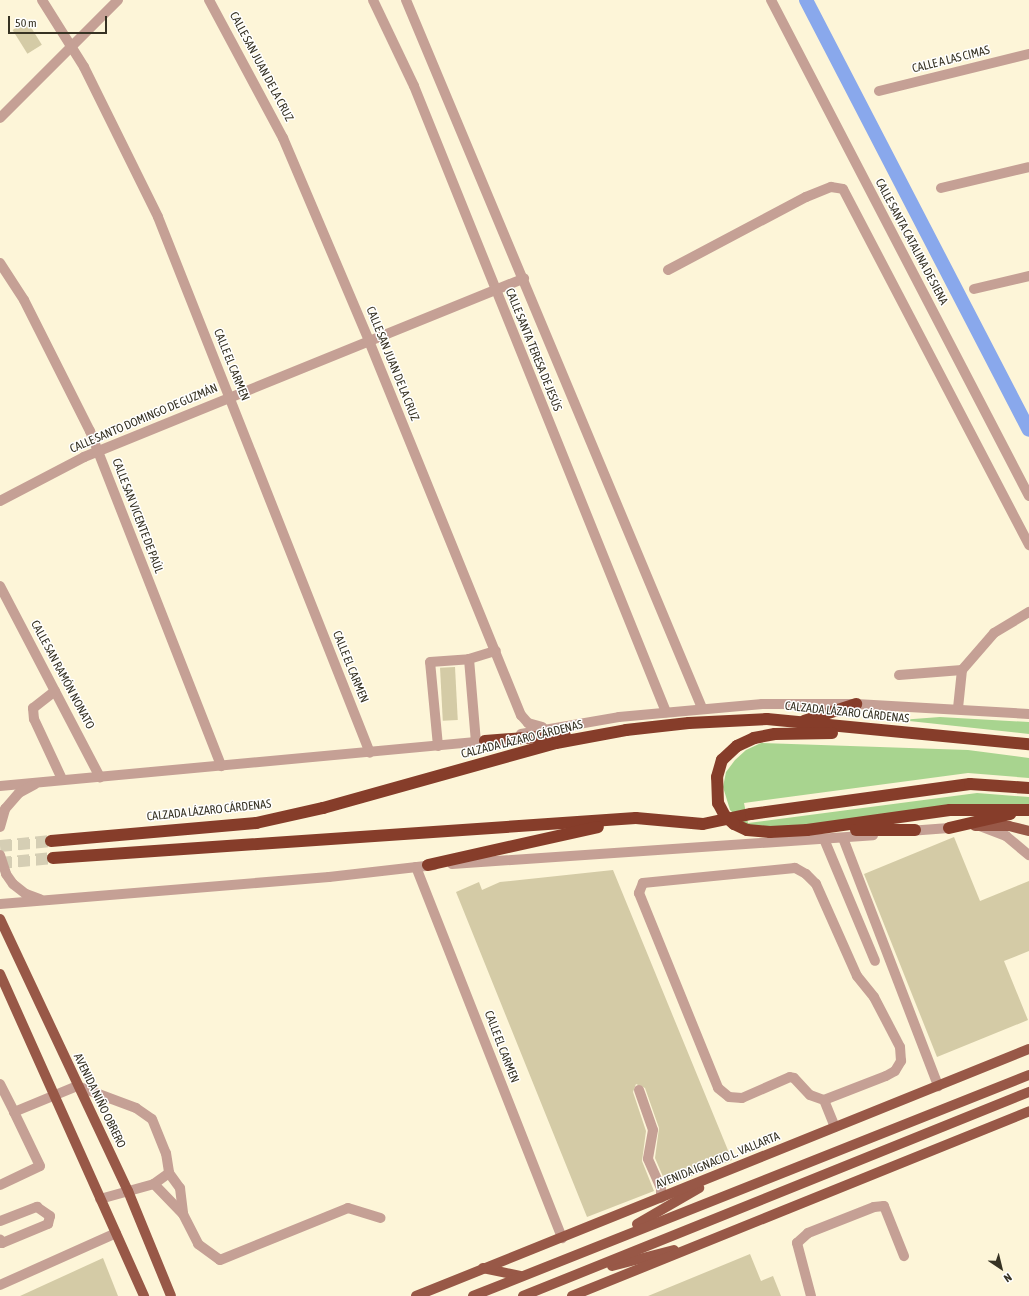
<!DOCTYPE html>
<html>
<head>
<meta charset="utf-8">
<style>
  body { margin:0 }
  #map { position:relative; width:1029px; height:1296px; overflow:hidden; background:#fdf5d8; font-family:"Asap Condensed",sans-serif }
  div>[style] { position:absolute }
  .green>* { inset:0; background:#a8d48f }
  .canal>* { height:14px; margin:-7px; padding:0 7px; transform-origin:7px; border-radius:7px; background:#89a8ec }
  .building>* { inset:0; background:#d4cba6; transform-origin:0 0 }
  .highway-tunnel>* { height:12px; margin-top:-6px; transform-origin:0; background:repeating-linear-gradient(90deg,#d5ceb4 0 12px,transparent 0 18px) }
  .minor>* { height:10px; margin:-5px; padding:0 5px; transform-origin:5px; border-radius:5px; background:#c5a095 }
  .major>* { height:10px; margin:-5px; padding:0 5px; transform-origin:5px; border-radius:5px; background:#985847 }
  .highway>* { height:12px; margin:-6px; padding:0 6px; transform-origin:6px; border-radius:6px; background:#863d2a }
  .highway-bridge>* { height:12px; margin:-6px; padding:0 6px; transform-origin:6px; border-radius:6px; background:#863d2a }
  span { translate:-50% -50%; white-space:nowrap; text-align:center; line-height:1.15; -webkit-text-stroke:3px #fff; paint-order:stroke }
  .street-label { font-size:12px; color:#363223 }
  .north { position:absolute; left:981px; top:1248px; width:40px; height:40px; -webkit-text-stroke:3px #fff; paint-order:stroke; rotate:145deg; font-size:11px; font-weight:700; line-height:16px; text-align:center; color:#363223 }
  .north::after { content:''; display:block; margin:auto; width:14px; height:18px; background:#363223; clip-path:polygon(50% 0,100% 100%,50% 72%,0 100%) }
  .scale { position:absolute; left:8px; top:16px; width:99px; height:18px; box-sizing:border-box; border:2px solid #363223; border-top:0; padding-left:5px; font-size:12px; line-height:14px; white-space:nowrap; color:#363223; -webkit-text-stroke:3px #fff; paint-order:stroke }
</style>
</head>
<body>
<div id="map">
  <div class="green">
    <i style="clip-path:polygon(940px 717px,1029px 722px,1029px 734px,900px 720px)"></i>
    <i style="clip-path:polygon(761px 743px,968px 750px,1029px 758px,1029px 778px,968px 773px,744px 803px,748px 823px,977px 793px,1029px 797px,1029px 807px,807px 827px,748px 827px,730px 810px,723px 787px,726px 772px,735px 760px,746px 750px)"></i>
  </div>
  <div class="canal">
    <i style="left:806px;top:0;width:484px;rotate:62.6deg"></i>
  </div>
  <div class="building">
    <i style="left:27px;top:21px;width:28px;height:17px;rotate:58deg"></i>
    <i style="left:455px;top:667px;width:53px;height:15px;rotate:87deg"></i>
    <i style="clip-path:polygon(954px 837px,980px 901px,1029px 881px,1029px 951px,1004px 961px,1028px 1020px,937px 1057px,864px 874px)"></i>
    <i style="clip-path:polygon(613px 870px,732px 1160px,667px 1186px,655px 1158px,659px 1128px,645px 1088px,636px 1084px,633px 1092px,646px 1131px,642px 1161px,654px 1191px,587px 1217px,456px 892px,479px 882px,482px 890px,500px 882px)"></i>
    <i style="clip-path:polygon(750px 1254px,761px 1281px,773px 1276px,781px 1296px,648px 1296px)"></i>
    <i style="clip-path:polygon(103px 1258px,118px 1296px,20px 1296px)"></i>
  </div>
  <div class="highway-tunnel">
    <i style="left:0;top:846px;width:51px;rotate:-5.6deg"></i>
    <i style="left:0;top:863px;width:53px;rotate:-5.4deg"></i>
  </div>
  <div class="minor">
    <i style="left:42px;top:0;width:79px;rotate:57.9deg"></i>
    <i style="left:84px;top:67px;width:167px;rotate:63.7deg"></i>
    <i style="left:158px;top:217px;width:576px;rotate:68.42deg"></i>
    <i style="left:209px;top:0;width:157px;rotate:61.8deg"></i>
    <i style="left:283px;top:138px;width:220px;rotate:67deg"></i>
    <i style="left:369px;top:341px;width:404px;rotate:67.9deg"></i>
    <i style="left:521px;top:715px;width:11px;rotate:49deg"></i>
    <i style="left:528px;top:723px;width:15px;rotate:16deg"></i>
    <i style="left:373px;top:0;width:95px;rotate:64.5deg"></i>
    <i style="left:414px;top:86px;width:675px;rotate:68.07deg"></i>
    <i style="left:406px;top:0;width:767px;rotate:67.31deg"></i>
    <i style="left:771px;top:0;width:559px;rotate:62.52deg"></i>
    <i style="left:879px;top:91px;width:154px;rotate:-13.9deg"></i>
    <i style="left:0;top:118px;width:167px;rotate:-45deg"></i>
    <i style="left:941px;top:188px;width:90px;rotate:-13.4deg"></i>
    <i style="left:0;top:263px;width:44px;rotate:57deg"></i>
    <i style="left:24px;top:300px;width:147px;rotate:63.3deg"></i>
    <i style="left:90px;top:431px;width:360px;rotate:68.6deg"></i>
    <i style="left:668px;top:270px;width:156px;rotate:-27.9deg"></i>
    <i style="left:806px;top:197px;width:27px;rotate:-22deg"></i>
    <i style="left:831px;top:187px;width:12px;rotate:9deg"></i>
    <i style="left:843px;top:189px;width:402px;rotate:62.4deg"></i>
    <i style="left:974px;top:289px;width:57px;rotate:-13.3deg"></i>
    <i style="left:0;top:501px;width:95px;rotate:-27.6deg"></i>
    <i style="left:84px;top:457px;width:475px;rotate:-22.1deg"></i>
    <i style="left:0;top:586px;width:216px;rotate:62.4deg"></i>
    <i style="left:469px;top:659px;width:28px;rotate:-17deg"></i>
    <i style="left:962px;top:670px;width:49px;rotate:-49.1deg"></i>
    <i style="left:994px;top:633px;width:41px;rotate:-31deg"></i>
    <i style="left:899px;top:675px;width:63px;rotate:-4.5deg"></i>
    <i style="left:962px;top:670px;width:38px;rotate:96deg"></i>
    <i style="left:55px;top:691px;width:28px;rotate:142deg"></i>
    <i style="left:33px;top:708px;width:11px;rotate:85deg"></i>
    <i style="left:34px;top:719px;width:66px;rotate:65deg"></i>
    <i style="left:521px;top:734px;width:99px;rotate:-9.8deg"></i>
    <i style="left:619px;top:717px;width:144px;rotate:-5.2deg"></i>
    <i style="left:762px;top:704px;width:94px"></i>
    <i style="left:856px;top:704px;width:173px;rotate:3.3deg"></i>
    <i style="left:438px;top:746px;width:84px;rotate:-95.4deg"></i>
    <i style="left:430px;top:662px;width:39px;rotate:-4deg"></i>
    <i style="left:469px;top:659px;width:83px;rotate:85.2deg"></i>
    <i style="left:0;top:786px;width:494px;rotate:-5.3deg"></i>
    <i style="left:980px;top:826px;width:28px;rotate:21deg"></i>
    <i style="left:1006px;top:836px;width:30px;rotate:40deg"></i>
    <i style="left:0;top:827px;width:19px;rotate:-74deg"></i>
    <i style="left:5px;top:809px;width:21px;rotate:-49deg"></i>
    <i style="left:19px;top:793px;width:18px;rotate:-29deg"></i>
    <i style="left:909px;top:831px;width:40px;rotate:-4.3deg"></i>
    <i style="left:843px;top:838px;width:266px;rotate:69deg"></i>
    <i style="left:824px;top:839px;width:132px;rotate:67.3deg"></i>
    <i style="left:0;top:855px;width:20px;rotate:72deg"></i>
    <i style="left:6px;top:874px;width:12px;rotate:55deg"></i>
    <i style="left:13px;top:884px;width:16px;rotate:38deg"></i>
    <i style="left:26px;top:894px;width:15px;rotate:20deg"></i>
    <i style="left:452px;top:864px;width:422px;rotate:-3.9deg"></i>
    <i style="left:416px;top:867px;width:399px;rotate:68.5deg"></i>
    <i style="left:0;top:904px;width:330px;rotate:-4.7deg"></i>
    <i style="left:329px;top:877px;width:106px;rotate:-6.5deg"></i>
    <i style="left:0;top:1084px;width:31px;rotate:63deg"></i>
    <i style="left:14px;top:1112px;width:68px;rotate:-22.4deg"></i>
    <i style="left:77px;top:1086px;width:63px;rotate:20.4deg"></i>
    <i style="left:136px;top:1108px;width:19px;rotate:35deg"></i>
    <i style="left:152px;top:1119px;width:37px;rotate:68deg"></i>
    <i style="left:166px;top:1153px;width:20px;rotate:81deg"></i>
    <i style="left:169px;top:1173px;width:19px;rotate:144deg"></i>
    <i style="left:154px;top:1184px;width:56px;rotate:164.5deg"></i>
    <i style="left:639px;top:1090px;width:42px;rotate:70.7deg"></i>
    <i style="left:653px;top:1130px;width:29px;rotate:100deg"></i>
    <i style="left:648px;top:1159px;width:32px;rotate:66deg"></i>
    <i style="left:661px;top:1188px;width:10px;rotate:90deg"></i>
    <i style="left:824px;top:1100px;width:66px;rotate:-21.2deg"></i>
    <i style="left:886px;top:1076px;width:10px;rotate:-29deg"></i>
    <i style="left:895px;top:1071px;width:12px;rotate:-59deg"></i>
    <i style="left:901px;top:1061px;width:14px;rotate:-94deg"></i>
    <i style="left:900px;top:1047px;width:56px;rotate:-117.5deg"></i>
    <i style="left:874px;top:997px;width:27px;rotate:-129deg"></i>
    <i style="left:857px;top:976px;width:101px;rotate:-114deg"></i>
    <i style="left:816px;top:884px;width:14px;rotate:-135deg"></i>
    <i style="left:806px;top:874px;width:13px;rotate:-151deg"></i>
    <i style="left:795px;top:868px;width:153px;rotate:174.4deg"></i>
    <i style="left:643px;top:883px;width:11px;rotate:112deg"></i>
    <i style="left:639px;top:893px;width:210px;rotate:67.9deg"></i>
    <i style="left:718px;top:1088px;width:14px;rotate:39deg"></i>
    <i style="left:729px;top:1097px;width:13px;rotate:4deg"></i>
    <i style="left:742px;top:1098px;width:52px;rotate:-23.6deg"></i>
    <i style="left:790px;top:1077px;width:4px;rotate:14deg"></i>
    <i style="left:794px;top:1078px;width:23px;rotate:47deg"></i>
    <i style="left:810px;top:1095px;width:15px;rotate:20deg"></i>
    <i style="left:824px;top:1100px;width:29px;rotate:68deg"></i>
    <i style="left:169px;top:1173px;width:19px;rotate:54deg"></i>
    <i style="left:180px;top:1188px;width:26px;rotate:83deg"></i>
    <i style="left:154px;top:1184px;width:42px;rotate:46deg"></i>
    <i style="left:183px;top:1214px;width:34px;rotate:63deg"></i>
    <i style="left:198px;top:1244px;width:27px;rotate:36deg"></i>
    <i style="left:220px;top:1260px;width:138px;rotate:-22.1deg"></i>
    <i style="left:348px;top:1208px;width:34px;rotate:17deg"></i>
    <i style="left:0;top:1185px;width:44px;rotate:-25.4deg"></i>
    <i style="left:40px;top:1166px;width:60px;rotate:-115.7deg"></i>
    <i style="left:0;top:1221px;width:40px;rotate:-21deg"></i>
    <i style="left:37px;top:1207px;width:16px;rotate:35deg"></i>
    <i style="left:50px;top:1216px;width:8px;rotate:104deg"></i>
    <i style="left:48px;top:1224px;width:50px;rotate:157.6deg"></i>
    <i style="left:2px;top:1243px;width:4px;rotate:-117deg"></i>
    <i style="left:0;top:1285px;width:127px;rotate:-24.1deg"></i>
    <i style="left:811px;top:1296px;width:55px;rotate:-104.8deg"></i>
    <i style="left:797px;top:1243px;width:15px;rotate:-42deg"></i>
    <i style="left:808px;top:1233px;width:71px;rotate:-21.5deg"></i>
    <i style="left:874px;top:1207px;width:10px;rotate:-6deg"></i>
    <i style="left:884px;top:1206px;width:54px;rotate:68.2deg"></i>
  </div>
  <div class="major">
    <i style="left:975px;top:826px;width:34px"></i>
    <i style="left:1009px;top:826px;width:21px;rotate:14deg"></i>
    <i style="left:0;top:919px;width:301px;rotate:64.8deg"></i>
    <i style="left:128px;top:1191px;width:113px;rotate:67.7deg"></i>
    <i style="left:0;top:974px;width:353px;rotate:65.9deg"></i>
    <i style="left:637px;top:1224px;width:72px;rotate:-30.1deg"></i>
    <i style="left:612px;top:1266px;width:64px;rotate:-14.5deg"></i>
    <i style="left:483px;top:1268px;width:38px;rotate:12deg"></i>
    <i style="left:416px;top:1296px;width:661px;rotate:-21.95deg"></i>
    <i style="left:473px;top:1296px;width:598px;rotate:-21.68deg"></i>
    <i style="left:523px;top:1296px;width:546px;rotate:-21.96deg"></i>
    <i style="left:572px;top:1296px;width:493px;rotate:-22deg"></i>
  </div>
  <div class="highway">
    <i style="left:804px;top:721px;width:55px;rotate:-18.1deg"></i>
    <i style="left:485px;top:741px;width:80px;rotate:-4.3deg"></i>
    <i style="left:949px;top:828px;width:63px;rotate:-12.9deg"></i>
    <i style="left:807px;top:830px;width:144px;rotate:-8deg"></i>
    <i style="left:950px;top:810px;width:79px"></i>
    <i style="left:856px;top:830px;width:59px"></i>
    <i style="left:51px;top:841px;width:206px;rotate:-5deg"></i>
    <i style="left:256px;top:823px;width:69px;rotate:-12.6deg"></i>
    <i style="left:323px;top:808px;width:242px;rotate:-15.6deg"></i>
    <i style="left:556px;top:743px;width:71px;rotate:-10.5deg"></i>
    <i style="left:626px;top:730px;width:63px;rotate:-6.3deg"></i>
    <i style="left:689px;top:723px;width:78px;rotate:-2.9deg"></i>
    <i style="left:767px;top:719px;width:263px;rotate:5.5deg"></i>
    <i style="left:53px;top:858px;width:584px;rotate:-3.92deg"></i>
    <i style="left:636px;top:818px;width:67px;rotate:5.1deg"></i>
    <i style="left:703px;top:824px;width:49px;rotate:-11.8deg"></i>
    <i style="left:751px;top:814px;width:221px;rotate:-7.8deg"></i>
    <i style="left:970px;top:784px;width:59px;rotate:3.9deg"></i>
    <i style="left:428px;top:865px;width:174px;rotate:-12.6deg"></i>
  </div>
  <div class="highway-bridge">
    <i style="left:807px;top:830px;width:37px;rotate:177deg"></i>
    <i style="left:770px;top:832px;width:23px;rotate:-175deg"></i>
    <i style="left:747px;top:830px;width:14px;rotate:-155deg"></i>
    <i style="left:734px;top:824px;width:12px;rotate:-138deg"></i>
    <i style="left:725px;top:816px;width:15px;rotate:-118deg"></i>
    <i style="left:718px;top:803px;width:26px;rotate:-92deg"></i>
    <i style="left:717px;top:777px;width:18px;rotate:-74deg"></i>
    <i style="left:722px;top:760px;width:21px;rotate:-43deg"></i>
    <i style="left:737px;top:746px;width:19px;rotate:-25deg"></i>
    <i style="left:754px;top:738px;width:21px;rotate:-11deg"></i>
    <i style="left:775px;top:734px;width:57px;rotate:-1deg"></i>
  </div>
  <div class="street-label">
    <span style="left:951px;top:60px;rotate:-14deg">CALLE A LAS CIMAS</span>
    <span style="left:261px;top:67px;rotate:62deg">CALLE SAN JUAN DE LA CRUZ</span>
    <span style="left:911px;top:242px;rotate:62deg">CALLE SANTA CATALINA DE SIENA</span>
    <span style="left:533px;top:350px;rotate:68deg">CALLE SANTA TERESA DE JESÚS</span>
    <span style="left:392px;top:364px;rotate:68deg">CALLE SAN JUAN DE LA CRUZ</span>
    <span style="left:231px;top:365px;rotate:68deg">CALLE EL CARMEN</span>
    <span style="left:144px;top:419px;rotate:-23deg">CALLE SANTO DOMINGO DE GUZMÁN</span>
    <span style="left:137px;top:516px;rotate:69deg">CALLE SAN VICENTE DE PAÚL</span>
    <span style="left:350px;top:667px;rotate:68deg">CALLE EL CARMEN</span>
    <span style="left:62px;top:675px;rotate:62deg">CALLE SAN RAMÓN NONATO</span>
    <span style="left:847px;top:713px;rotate:6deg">CALZADA LÁZARO CÁRDENAS</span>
    <span style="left:522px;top:740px;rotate:-14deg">CALZADA LÁZARO CÁRDENAS</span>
    <span style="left:209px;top:811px;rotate:-6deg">CALZADA LÁZARO CÁRDENAS</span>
    <span style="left:501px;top:1047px;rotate:69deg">CALLE EL CARMEN</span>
    <span style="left:99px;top:1101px;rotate:64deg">AVENIDA NIÑO OBRERO</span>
    <span style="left:718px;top:1161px;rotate:-22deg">AVENIDA IGNACIO L. VALLARTA</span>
  </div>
  <div class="north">N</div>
  <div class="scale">50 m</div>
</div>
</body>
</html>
